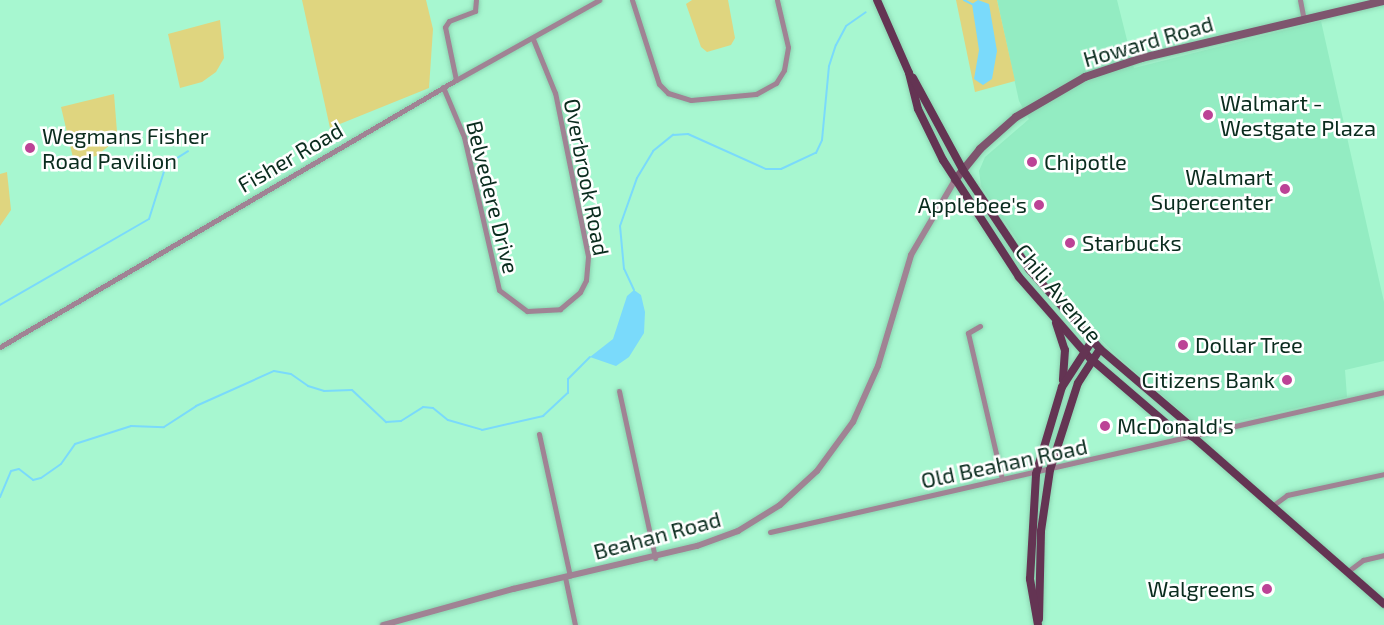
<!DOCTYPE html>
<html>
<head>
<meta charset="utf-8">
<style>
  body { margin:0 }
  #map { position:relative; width:1384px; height:625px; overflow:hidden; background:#a7f7d0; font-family:"Exo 2",sans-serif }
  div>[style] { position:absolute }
  .built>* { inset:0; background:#93ecc2 }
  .green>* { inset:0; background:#dfd57f }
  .water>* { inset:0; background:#7adafb }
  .stream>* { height:2px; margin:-1px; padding:0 1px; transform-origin:1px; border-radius:1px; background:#7adafb }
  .roads { filter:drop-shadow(0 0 2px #8bd2b0) drop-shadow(0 0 2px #8bd2b0) }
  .minor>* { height:5px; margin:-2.5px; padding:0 2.5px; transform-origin:2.5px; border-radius:2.5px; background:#a08394 }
  .tertiary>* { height:6px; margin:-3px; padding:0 3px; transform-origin:3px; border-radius:3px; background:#a08394 }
  .secondary>* { height:8px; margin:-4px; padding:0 4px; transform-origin:4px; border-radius:4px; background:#7e556e }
  .primary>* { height:8px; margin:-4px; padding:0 4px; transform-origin:4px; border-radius:4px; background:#643453 }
  .dots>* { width:16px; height:16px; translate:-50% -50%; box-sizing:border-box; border:3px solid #fff; border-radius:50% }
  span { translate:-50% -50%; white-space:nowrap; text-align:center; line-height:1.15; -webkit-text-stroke:5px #fff; paint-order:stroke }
  .street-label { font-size:22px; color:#0a2c1e }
  .poi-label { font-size:22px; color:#0a2c1e }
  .left { translate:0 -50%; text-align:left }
  .right { translate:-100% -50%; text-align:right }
</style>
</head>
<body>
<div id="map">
  <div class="built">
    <i style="clip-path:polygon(997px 0,1117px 0,1134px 68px,1321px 21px,1384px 302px,1384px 361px,1345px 370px,1347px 397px,1201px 429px,1117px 356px,1074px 312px,1036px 268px,981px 186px,979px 171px,985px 157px,1029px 119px,1019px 101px)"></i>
  </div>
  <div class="green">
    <i style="clip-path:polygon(302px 0,426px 0,433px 29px,429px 88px,330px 128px)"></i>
    <i style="clip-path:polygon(692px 0,728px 0,735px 38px,731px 45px,707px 52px,701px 47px,686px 4px)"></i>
    <i style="clip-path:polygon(956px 0,997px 0,1015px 81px,975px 92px)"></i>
    <i style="clip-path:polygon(220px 20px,224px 58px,216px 72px,202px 82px,180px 88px,168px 34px)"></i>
    <i style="clip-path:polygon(114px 94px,117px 132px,109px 146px,96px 156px,74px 162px,61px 107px)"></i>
    <i style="clip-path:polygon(7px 172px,11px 210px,0 226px,0 174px)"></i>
  </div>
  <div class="water">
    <i style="clip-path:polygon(978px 0,989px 4px,997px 51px,992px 79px,983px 85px,974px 79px,979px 50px,972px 4px)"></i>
    <i style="clip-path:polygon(634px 290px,641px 295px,645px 312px,644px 333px,629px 357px,616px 366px,590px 357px,613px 339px,627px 296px)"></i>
  </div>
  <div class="stream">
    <i style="left:964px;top:0;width:9px;rotate:27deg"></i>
    <i style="left:634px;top:290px;width:23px;rotate:-115deg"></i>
    <i style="left:624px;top:269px;width:43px;rotate:-95.3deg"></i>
    <i style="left:620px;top:226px;width:51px;rotate:-70.5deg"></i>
    <i style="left:637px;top:178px;width:31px;rotate:-59deg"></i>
    <i style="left:653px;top:151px;width:26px;rotate:-39deg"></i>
    <i style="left:673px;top:135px;width:15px;rotate:-4deg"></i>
    <i style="left:688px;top:134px;width:85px;rotate:24.2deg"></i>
    <i style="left:766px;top:169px;width:15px"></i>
    <i style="left:781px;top:169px;width:38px;rotate:-25deg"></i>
    <i style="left:816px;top:153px;width:14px;rotate:-65deg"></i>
    <i style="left:822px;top:140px;width:74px;rotate:-84.6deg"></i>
    <i style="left:829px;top:66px;width:22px;rotate:-72deg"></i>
    <i style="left:836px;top:45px;width:21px;rotate:-62deg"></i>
    <i style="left:846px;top:26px;width:24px;rotate:-35deg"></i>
    <i style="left:0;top:305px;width:172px;rotate:-30deg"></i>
    <i style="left:149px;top:219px;width:57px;rotate:-72.5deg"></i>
    <i style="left:166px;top:165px;width:26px;rotate:-32deg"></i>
    <i style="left:0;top:497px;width:28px;rotate:-67deg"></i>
    <i style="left:11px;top:471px;width:8px;rotate:-14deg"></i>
    <i style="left:19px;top:469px;width:18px;rotate:38deg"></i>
    <i style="left:33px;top:480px;width:8px;rotate:-14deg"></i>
    <i style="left:41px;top:478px;width:24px;rotate:-35deg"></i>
    <i style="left:61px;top:464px;width:24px;rotate:-55deg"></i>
    <i style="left:75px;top:444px;width:59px;rotate:-17.8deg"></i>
    <i style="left:131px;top:426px;width:33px;rotate:2deg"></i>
    <i style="left:164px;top:427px;width:38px;rotate:-33deg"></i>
    <i style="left:196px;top:406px;width:85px;rotate:-24.2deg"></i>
    <i style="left:274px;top:371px;width:17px;rotate:10deg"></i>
    <i style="left:291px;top:374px;width:21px;rotate:35deg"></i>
    <i style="left:308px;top:386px;width:17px;rotate:17deg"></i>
    <i style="left:324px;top:391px;width:28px;rotate:-2deg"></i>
    <i style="left:352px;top:390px;width:47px;rotate:43.3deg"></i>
    <i style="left:386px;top:422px;width:15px;rotate:-4deg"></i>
    <i style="left:401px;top:421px;width:26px;rotate:-32deg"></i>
    <i style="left:423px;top:407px;width:10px;rotate:6deg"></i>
    <i style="left:433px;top:408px;width:19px;rotate:39deg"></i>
    <i style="left:448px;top:420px;width:35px;rotate:16deg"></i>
    <i style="left:482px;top:430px;width:63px;rotate:-12.9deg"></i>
    <i style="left:543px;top:416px;width:34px;rotate:-43deg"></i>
    <i style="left:568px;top:393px;width:14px;rotate:-90deg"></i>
    <i style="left:568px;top:379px;width:31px;rotate:-45deg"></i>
  </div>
  <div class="roads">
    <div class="minor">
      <i style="left:632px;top:0;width:88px;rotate:72.2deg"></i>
      <i style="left:659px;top:84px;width:13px;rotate:45deg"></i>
      <i style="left:668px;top:93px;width:24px;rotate:17deg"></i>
      <i style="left:691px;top:100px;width:65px;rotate:-5.3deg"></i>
      <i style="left:756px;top:94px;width:23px;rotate:-29deg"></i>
      <i style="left:776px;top:83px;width:15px;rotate:-58deg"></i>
      <i style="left:784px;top:70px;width:23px;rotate:-80deg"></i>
      <i style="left:788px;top:47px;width:48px;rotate:-103.2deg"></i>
      <i style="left:1300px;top:0;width:20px;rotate:79deg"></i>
      <i style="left:456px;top:80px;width:54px;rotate:-101.7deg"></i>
      <i style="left:445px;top:27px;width:7px;rotate:-56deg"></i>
      <i style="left:449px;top:21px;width:28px;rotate:-21deg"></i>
      <i style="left:475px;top:11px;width:11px;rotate:-85deg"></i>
      <i style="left:443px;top:87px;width:54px;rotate:67.2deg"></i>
      <i style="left:464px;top:137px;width:157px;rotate:77.1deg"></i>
      <i style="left:499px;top:290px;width:35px;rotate:37deg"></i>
      <i style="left:527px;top:311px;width:33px;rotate:-3deg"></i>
      <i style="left:560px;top:309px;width:26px;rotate:-40deg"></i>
      <i style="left:580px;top:292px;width:13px;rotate:-63deg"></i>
      <i style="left:586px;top:280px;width:24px;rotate:-85deg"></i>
      <i style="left:588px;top:256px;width:166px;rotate:-101.4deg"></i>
      <i style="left:555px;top:93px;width:58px;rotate:-112.2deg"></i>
      <i style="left:980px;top:326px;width:14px;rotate:150deg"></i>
      <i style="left:968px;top:333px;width:150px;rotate:76.9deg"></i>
      <i style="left:0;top:347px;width:528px;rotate:-30.35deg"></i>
      <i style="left:456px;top:80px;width:164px;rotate:-29.2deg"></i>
      <i style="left:619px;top:391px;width:171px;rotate:77.8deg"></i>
      <i style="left:539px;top:434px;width:145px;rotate:77.7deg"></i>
      <i style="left:1272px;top:506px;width:19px;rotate:-36deg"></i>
      <i style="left:1287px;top:495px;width:99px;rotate:-12.2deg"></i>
      <i style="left:770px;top:532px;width:630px;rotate:-12.84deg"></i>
      <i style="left:1347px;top:572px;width:20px;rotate:-37deg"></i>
      <i style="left:1363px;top:560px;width:22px;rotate:-13deg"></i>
      <i style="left:565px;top:577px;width:49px;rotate:78.2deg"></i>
    </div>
    <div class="tertiary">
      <i style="left:383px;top:625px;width:135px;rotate:-15.5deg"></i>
      <i style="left:513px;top:589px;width:189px;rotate:-13.2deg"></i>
      <i style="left:697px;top:546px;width:44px;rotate:-20.1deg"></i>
      <i style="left:738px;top:531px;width:49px;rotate:-31.8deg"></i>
      <i style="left:780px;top:505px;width:50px;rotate:-42.6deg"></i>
      <i style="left:817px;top:471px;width:61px;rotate:-53.7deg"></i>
      <i style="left:853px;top:422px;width:61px;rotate:-65.9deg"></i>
      <i style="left:878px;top:366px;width:116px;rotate:-73.4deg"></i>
      <i style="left:911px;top:255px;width:87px;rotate:-59.6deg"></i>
    </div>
    <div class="secondary">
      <i style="left:955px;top:180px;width:40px;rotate:-51deg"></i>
      <i style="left:980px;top:149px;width:48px;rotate:-41.6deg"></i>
      <i style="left:1016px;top:117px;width:80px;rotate:-30.1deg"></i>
      <i style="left:1085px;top:77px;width:60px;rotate:-18.4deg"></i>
      <i style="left:1142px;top:58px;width:249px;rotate:-13.3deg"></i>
    </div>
    <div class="primary">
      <i style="left:877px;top:0;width:80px;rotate:66.3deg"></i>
      <i style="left:909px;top:73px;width:37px;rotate:76deg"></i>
      <i style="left:918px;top:109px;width:57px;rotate:63.9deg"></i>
      <i style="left:943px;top:160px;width:140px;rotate:57deg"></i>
      <i style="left:1019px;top:277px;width:108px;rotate:48.8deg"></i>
      <i style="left:1090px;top:358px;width:111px;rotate:40.6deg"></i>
      <i style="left:1174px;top:430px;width:19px;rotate:18deg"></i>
      <i style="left:1192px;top:436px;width:255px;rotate:41.2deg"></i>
      <i style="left:913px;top:78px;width:105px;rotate:61.5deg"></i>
      <i style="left:963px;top:170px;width:119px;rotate:56.3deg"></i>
      <i style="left:1029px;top:269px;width:107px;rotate:48.4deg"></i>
      <i style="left:1100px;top:349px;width:116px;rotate:40.4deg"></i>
      <i style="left:1188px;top:424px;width:13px;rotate:72deg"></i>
      <i style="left:1056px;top:323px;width:28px;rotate:72deg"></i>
      <i style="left:1065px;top:350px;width:30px;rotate:94deg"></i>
      <i style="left:1039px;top:619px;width:88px;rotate:-88.7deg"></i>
      <i style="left:1041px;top:531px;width:62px;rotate:-81.6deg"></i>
      <i style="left:1050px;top:470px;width:91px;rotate:-72.2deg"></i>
      <i style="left:1078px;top:383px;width:40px;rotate:-57.1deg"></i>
      <i style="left:1038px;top:625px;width:47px;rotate:-99.9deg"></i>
      <i style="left:1030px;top:579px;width:105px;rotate:-86.7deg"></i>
      <i style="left:1036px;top:474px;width:91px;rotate:-73.4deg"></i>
      <i style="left:1062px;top:387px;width:55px;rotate:-56.9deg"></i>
    </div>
  </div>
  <div class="dots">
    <i style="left:1208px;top:115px;background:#bc4396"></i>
    <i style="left:30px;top:148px;background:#bc4396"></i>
    <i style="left:1032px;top:162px;background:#bc4396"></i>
    <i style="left:1285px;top:189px;background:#bc4396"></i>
    <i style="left:1039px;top:205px;background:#bc4396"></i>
    <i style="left:1070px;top:243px;background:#bc4396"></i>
    <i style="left:1183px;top:345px;background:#bc4396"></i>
    <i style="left:1287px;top:380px;background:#bc4396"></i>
    <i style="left:1105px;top:426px;background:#bc4396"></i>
    <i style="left:1267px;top:589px;background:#bc4396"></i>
  </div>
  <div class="street-label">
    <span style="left:1148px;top:41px;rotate:-16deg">Howard Road</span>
    <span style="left:290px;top:157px;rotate:-30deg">Fisher Road</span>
    <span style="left:587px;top:177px;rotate:79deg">Overbrook Road</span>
    <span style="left:493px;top:197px;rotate:76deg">Belvedere Drive</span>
    <span style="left:1059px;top:293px;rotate:50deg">Chili Avenue</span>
    <span style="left:1004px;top:463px;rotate:-12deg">Old Beahan Road</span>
    <span style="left:657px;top:535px;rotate:-15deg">Beahan Road</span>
  </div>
  <div class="poi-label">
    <span class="left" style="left:1220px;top:115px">Walmart -<br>Westgate Plaza</span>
    <span class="left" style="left:42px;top:148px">Wegmans Fisher<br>Road Pavilion</span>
    <span class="left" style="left:1044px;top:162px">Chipotle</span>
    <span class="right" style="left:1273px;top:189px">Walmart<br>Supercenter</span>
    <span class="right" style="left:1027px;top:205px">Applebee's</span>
    <span class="left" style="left:1082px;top:243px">Starbucks</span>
    <span class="left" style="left:1195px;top:345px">Dollar Tree</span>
    <span class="right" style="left:1275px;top:380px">Citizens Bank</span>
    <span class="left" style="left:1117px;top:426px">McDonald's</span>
    <span class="right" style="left:1255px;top:589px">Walgreens</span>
  </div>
</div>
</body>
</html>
